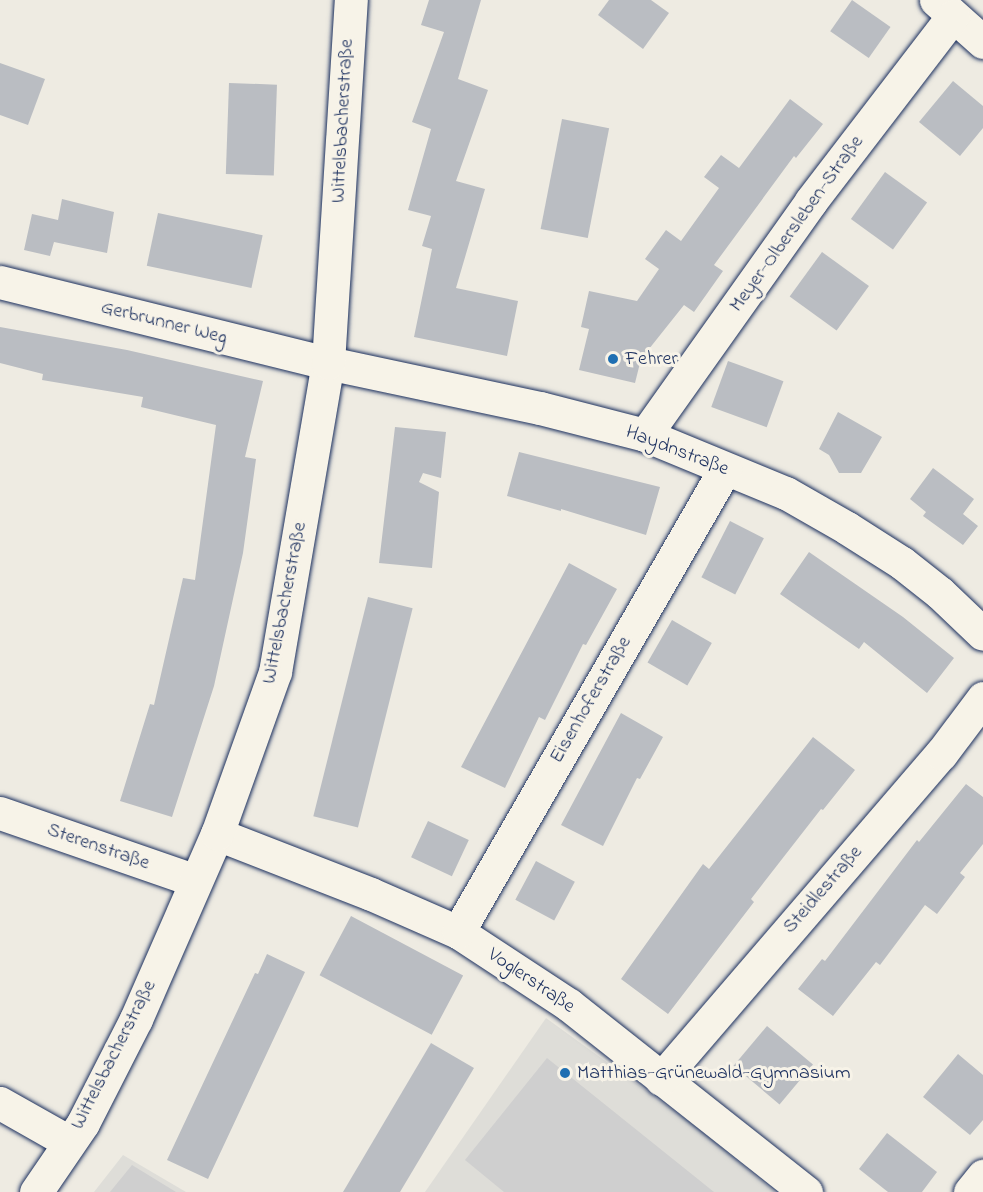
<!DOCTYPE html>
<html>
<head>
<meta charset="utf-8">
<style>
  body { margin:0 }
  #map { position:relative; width:983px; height:1192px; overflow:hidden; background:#eeebe2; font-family:"Indie Flower",sans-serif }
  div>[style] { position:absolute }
  .built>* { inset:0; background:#deddd8 }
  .green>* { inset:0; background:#cfcfcf }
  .building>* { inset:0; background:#babdc2; transform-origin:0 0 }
  .roads { filter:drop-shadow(0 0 2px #1b2f5e) drop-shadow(0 0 2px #1b2f5e) }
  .minor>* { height:33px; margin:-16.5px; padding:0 16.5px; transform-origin:16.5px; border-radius:16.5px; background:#f7f3e8 }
  .tertiary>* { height:33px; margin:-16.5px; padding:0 16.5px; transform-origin:16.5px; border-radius:16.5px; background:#f7f3e8 }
  .dots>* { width:16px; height:16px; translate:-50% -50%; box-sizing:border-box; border:3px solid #f7f3e8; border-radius:50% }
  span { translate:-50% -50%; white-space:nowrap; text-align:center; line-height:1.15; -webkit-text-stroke:6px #f7f3e8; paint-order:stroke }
  .street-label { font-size:20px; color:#1b2f5e }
  .poi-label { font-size:20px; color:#1b2f5e }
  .left { translate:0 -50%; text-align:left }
</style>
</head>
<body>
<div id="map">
  <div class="built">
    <i style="clip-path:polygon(546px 1018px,699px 1129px,775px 1192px,425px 1192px)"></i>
    <i style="clip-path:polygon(123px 1155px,186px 1192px,94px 1192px)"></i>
  </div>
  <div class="green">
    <i style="clip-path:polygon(547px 1058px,714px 1192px,504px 1192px,465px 1160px)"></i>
    <i style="clip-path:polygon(132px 1165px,176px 1192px,110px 1192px)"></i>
  </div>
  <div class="building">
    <i style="clip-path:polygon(429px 0,481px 0,458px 79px,488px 90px,456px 181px,485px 189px,456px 288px,518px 301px,507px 356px,414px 337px,432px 249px,422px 246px,431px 216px,408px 210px,431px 129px,412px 122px,444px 32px,421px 25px)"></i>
    <i style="clip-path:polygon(609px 0,651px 0,669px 13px,643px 49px,598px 15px)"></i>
    <i style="left:852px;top:0;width:47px;height:38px;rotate:35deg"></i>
    <i style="clip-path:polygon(0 63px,45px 79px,28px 125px,0 115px)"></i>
    <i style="clip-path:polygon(953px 81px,983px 106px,983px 128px,960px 156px,919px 122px)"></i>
    <i style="left:229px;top:83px;width:48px;height:91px;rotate:2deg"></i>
    <i style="clip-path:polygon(790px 99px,823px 124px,796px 158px,794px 156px,714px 265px,723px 271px,694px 312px,684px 305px,641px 359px,635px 383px,579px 370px,589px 329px,581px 327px,589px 291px,637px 301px,659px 269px,645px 259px,666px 230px,681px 241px,719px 188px,704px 177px,721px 155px,739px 168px)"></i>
    <i style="left:562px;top:119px;width:48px;height:112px;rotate:11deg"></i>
    <i style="left:885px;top:172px;width:52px;height:58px;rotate:36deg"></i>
    <i style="clip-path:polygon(62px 199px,114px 212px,107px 253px,54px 242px,50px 256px,24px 250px,32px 214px,58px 220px)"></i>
    <i style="left:158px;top:213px;width:107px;height:54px;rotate:12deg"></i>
    <i style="left:822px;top:252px;width:58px;height:55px;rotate:36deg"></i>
    <i style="clip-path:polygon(0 327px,127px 350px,263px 381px,245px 457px,256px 459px,243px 553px,214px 686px,172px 817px,120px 801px,150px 704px,154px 705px,183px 578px,195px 580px,216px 425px,141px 407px,143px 397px,42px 380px,43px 374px,0 363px)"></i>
    <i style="left:728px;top:361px;width:59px;height:49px;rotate:20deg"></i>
    <i style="clip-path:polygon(838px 412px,882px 437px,861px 473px,839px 473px,829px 455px,819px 449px)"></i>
    <i style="clip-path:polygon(395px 427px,446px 432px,441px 478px,423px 473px,419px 482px,439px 492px,432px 568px,379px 563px)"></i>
    <i style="clip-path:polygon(519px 452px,660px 487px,646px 535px,561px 509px,561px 511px,507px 496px)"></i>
    <i style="clip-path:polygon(933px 468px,974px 499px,963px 514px,978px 526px,963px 545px,923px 516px,926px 512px,910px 499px)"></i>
    <i style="left:730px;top:521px;width:38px;height:63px;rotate:27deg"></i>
    <i style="clip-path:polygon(809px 552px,903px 617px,954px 658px,927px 693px,864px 642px,859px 649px,780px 594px)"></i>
    <i style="clip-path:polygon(569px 563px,617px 589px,586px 645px,583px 644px,545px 720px,539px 717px,505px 788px,461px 767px)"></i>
    <i style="left:368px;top:597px;width:46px;height:226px;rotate:14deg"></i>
    <i style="left:672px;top:620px;width:46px;height:49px;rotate:30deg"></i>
    <i style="clip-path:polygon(621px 713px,663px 737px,640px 779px,637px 778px,603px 846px,561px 825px)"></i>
    <i style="clip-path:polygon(813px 737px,855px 770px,823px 810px,821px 809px,751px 899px,754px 902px,668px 1014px,621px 979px,703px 864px,709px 869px)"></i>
    <i style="clip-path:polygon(966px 784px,983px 797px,983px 844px,960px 873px,965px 877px,937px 914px,925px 905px,880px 965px,876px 962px,833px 1016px,798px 989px,822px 959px,825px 961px,917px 840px,919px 842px)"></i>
    <i style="left:428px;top:821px;width:45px;height:40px;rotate:25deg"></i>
    <i style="left:536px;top:861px;width:44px;height:44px;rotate:28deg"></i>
    <i style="left:351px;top:916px;width:127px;height:67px;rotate:28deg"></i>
    <i style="clip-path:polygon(267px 954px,305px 972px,208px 1179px,167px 1160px,255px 973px,258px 974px)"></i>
    <i style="left:767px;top:1026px;width:60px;height:52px;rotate:40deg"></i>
    <i style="clip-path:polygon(431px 1043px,474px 1068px,400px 1192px,343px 1192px)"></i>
    <i style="clip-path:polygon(958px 1054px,983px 1075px,983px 1120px,970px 1135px,923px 1097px)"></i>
    <i style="clip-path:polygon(887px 1133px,937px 1172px,922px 1192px,888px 1192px,859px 1169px)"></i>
  </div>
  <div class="roads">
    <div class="minor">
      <i style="left:936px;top:0;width:63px;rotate:41.8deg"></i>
      <i style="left:0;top:282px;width:338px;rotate:13.9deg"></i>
      <i style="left:328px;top:363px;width:217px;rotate:12deg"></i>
      <i style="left:540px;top:408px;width:108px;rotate:14.4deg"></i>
      <i style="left:645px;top:435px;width:152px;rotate:22.4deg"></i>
      <i style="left:786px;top:493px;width:70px;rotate:29.8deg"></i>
      <i style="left:847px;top:528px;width:65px;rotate:32.5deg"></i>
      <i style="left:902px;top:563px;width:48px;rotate:38.3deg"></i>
      <i style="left:940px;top:593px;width:59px;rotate:43.6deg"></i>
      <i style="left:645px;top:435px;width:287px;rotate:-54.6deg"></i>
      <i style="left:811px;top:201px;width:233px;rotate:-52.5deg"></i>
      <i style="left:0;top:813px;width:207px;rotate:19.1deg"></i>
      <i style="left:217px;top:834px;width:165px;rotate:21.3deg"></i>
      <i style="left:371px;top:894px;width:95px;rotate:23.6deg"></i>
      <i style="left:458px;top:932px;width:133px;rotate:33.3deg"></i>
      <i style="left:569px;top:1005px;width:302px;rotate:38.3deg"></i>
      <i style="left:458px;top:932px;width:534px;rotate:-60.03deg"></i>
      <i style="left:661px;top:1079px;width:429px;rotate:-49.3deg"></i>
      <i style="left:941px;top:754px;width:70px;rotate:-53.1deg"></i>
      <i style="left:0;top:1103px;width:79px;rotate:29.5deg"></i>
      <i style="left:970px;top:1192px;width:21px;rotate:-51deg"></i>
    </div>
    <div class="tertiary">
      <i style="left:36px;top:1192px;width:83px;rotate:-55.7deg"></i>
      <i style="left:83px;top:1123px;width:117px;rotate:-63deg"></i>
      <i style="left:136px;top:1019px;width:202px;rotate:-66.4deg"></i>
      <i style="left:217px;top:834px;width:172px;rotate:-70.3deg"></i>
      <i style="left:275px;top:672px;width:314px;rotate:-80.3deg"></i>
      <i style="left:328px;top:363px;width:364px;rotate:-86.4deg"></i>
    </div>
  </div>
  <div class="dots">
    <i style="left:613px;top:359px;background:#1f6fb2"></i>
    <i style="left:565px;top:1073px;background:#1f6fb2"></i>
  </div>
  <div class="street-label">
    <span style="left:343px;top:121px;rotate:-87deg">Wittelsbacherstraße</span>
    <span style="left:797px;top:224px;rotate:-54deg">Meyer-Olbersleben-Straße</span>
    <span style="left:164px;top:323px;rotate:14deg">Gerbrunner Weg</span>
    <span style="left:677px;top:451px;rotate:21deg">Haydnstraße</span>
    <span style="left:285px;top:603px;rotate:-79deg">Wittelsbacherstraße</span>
    <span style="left:591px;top:700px;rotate:-60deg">Eisenhoferstraße</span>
    <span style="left:98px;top:847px;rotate:19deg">Sterenstraße</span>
    <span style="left:823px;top:890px;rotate:-49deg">Steidlestraße</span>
    <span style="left:531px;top:981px;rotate:34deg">Voglerstraße</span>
    <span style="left:114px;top:1055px;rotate:-63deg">Wittelsbacherstraße</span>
  </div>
  <div class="poi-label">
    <span class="left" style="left:625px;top:359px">Fehrer</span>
    <span class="left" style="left:577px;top:1073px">Matthias-Grünewald-Gymnasium</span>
  </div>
</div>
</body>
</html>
